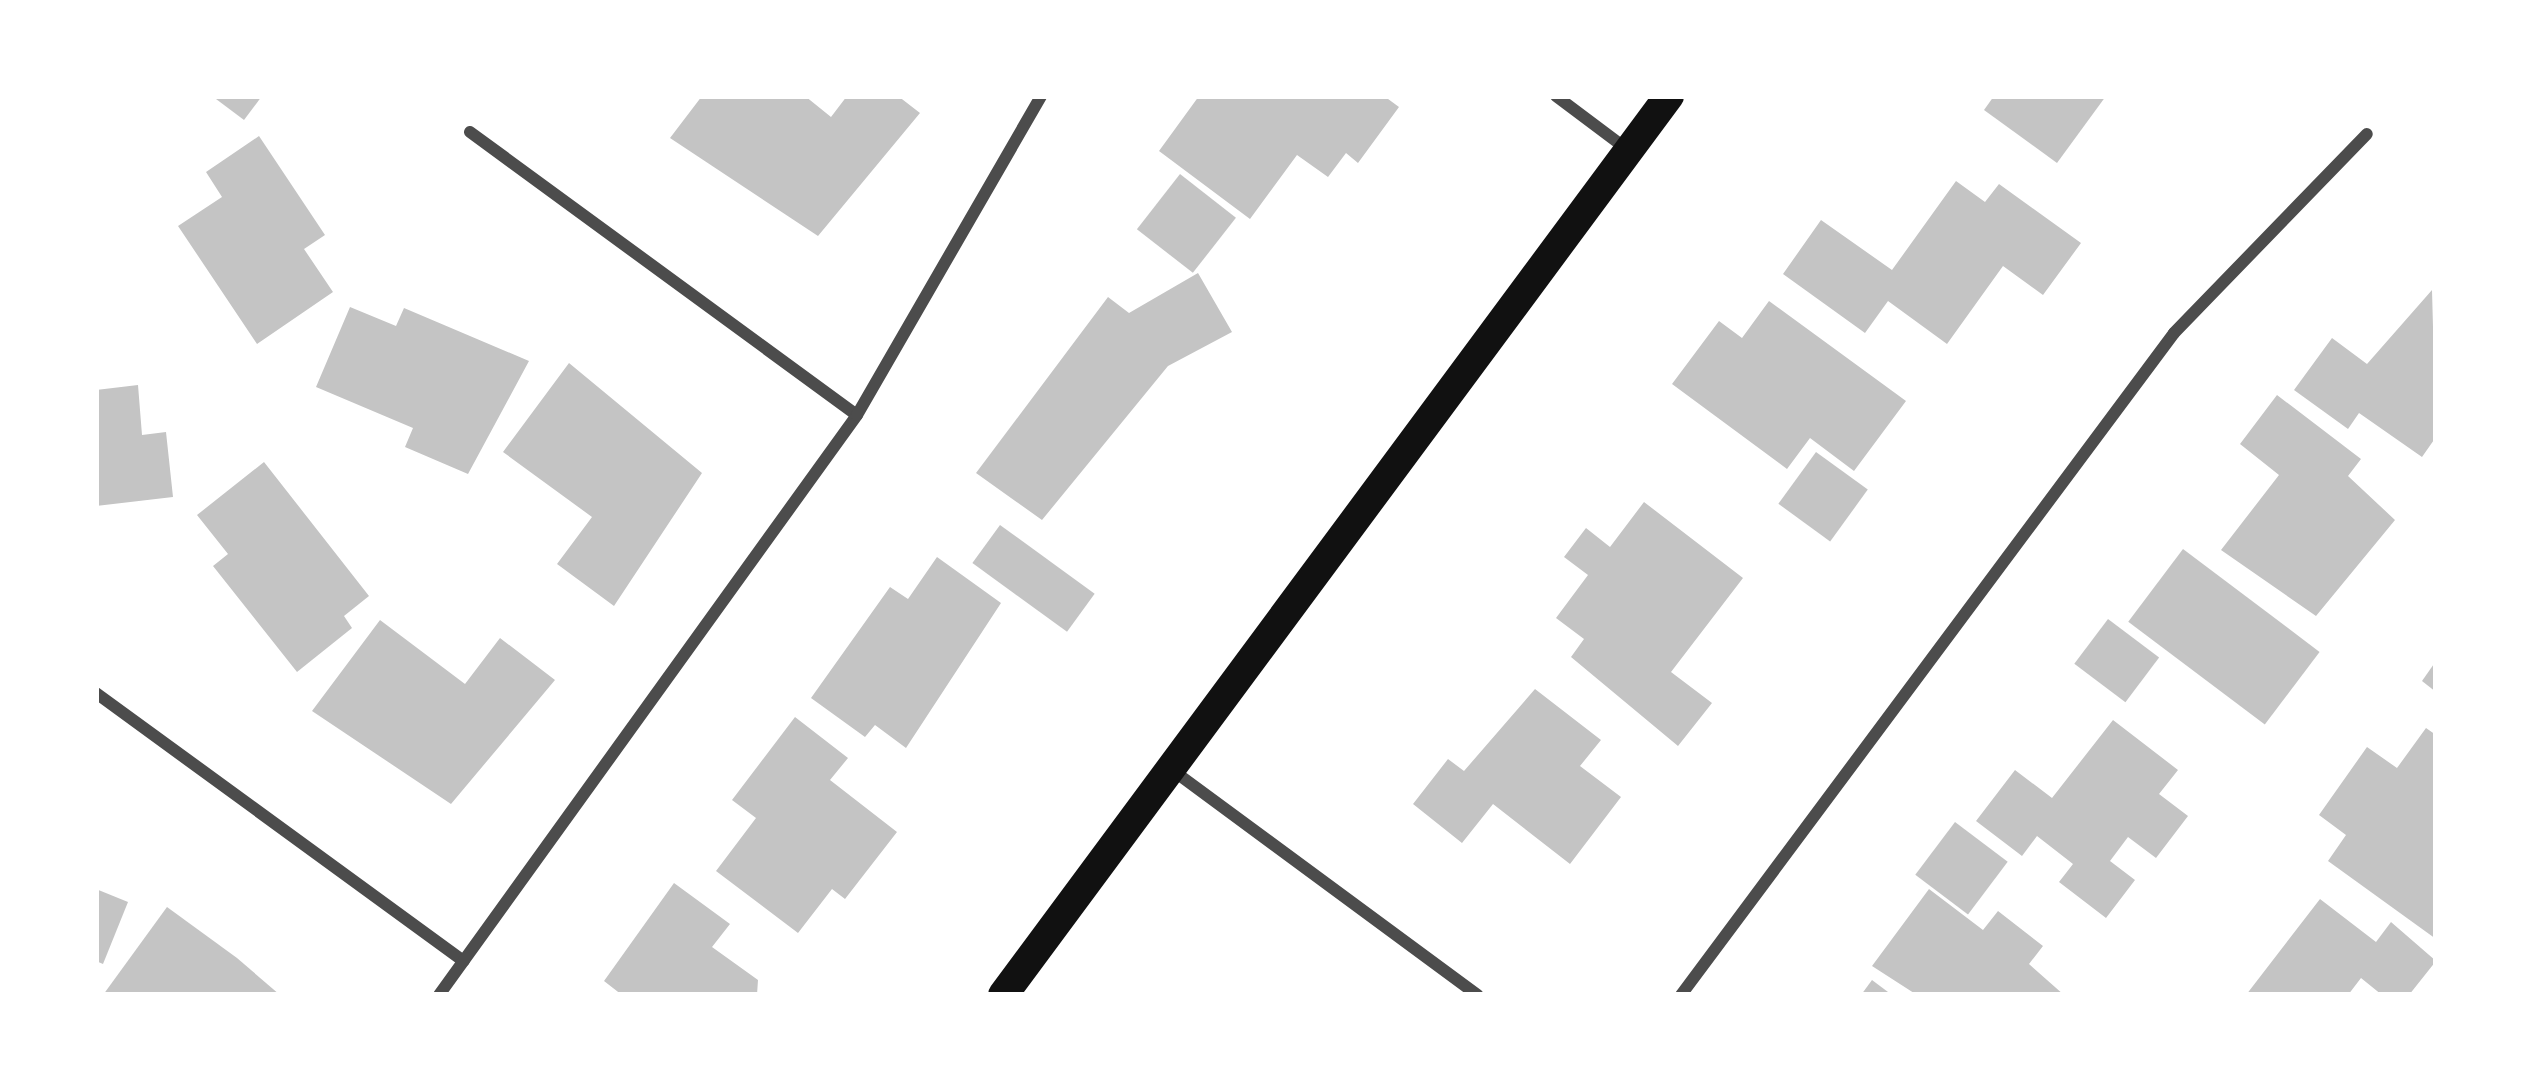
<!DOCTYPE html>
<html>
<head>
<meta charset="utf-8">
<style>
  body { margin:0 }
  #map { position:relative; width:2532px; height:1091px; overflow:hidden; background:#fff; font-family:Spectral,serif }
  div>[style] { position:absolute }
  .building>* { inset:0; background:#c4c4c4; transform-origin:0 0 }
  .minor>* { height:12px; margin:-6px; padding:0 6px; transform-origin:6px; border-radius:6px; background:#4c4c4c }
  .primary>* { height:30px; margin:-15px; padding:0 15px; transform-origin:15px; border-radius:15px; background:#111 }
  span { translate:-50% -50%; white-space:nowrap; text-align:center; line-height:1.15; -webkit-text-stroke:12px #fff; paint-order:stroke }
  .frame { position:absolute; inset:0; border:99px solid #fff; pointer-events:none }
</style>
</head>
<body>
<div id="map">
  <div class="building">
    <i style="clip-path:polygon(212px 96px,262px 96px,244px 120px)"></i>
    <i style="clip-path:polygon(702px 96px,805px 96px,831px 117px,847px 96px,898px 96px,920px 113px,818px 236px,670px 138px)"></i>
    <i style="clip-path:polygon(1199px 96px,1384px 96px,1399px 107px,1358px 163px,1346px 153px,1328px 177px,1297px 155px,1250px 219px,1159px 151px)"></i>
    <i style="clip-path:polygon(1994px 96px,2106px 96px,2057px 163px,1984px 110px)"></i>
    <i style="clip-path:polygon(259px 136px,325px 235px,304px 249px,333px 292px,257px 344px,178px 226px,222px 197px,206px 172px)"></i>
    <i style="left:1180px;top:174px;width:71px;height:70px;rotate:38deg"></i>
    <i style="clip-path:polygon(1956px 181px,1985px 202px,1999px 184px,2081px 243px,2043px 295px,2003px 266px,1947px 344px,1888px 301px,1865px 333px,1783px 274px,1821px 220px,1892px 270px)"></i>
    <i style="clip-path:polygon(1198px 273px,1232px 332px,1168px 366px,1042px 520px,976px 473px,1108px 297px,1129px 313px)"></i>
    <i style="clip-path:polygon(2432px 290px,2436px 437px,2422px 457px,2359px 413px,2348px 429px,2294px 390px,2332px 338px,2367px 364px)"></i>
    <i style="clip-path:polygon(1769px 301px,1906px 401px,1854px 471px,1810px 438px,1787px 469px,1672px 384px,1719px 321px,1742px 338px)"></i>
    <i style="clip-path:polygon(350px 307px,396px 326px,404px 308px,529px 361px,468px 474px,405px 447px,413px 428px,316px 387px)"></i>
    <i style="clip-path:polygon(569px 363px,702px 473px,614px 606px,557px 564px,592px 517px,503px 452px)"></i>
    <i style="clip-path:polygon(138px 385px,142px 435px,166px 432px,173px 497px,96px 506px,96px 390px)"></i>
    <i style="clip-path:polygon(2277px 395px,2361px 459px,2348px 476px,2395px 520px,2316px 616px,2221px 550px,2279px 475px,2240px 444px)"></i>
    <i style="left:1816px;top:452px;width:64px;height:64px;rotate:36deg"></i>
    <i style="clip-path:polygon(264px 462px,369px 596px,344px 616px,352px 628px,297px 672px,213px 566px,228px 554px,197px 515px)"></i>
    <i style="clip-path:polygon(1644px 502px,1743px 578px,1671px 672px,1712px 703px,1678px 746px,1571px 657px,1584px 639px,1556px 618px,1588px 575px,1564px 557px,1586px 528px,1610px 547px)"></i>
    <i style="left:1000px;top:525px;width:117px;height:47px;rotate:36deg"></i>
    <i style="left:2183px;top:549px;width:171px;height:91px;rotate:37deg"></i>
    <i style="clip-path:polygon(937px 557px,1001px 603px,906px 748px,875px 725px,865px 737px,811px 698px,890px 587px,908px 599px)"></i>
    <i style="left:2108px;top:619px;width:64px;height:56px;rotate:37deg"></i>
    <i style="clip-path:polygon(380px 620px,465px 684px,500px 638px,555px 680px,451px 804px,312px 711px)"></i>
    <i style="clip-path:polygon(2436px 661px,2436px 692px,2422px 681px)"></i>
    <i style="clip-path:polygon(1535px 689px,1601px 740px,1580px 766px,1621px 797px,1570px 864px,1493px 804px,1462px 843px,1413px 804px,1448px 759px,1464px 771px)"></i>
    <i style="clip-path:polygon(795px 717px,848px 758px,830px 780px,897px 832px,845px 899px,832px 889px,798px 933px,716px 871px,756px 818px,732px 800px)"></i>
    <i style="clip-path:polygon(2113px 720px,2178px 770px,2159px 794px,2188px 816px,2156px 858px,2128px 837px,2110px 861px,2135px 880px,2106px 918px,2059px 882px,2073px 864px,2037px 836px,2022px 856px,1976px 821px,2015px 770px,2052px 798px)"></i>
    <i style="clip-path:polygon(2426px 728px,2436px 735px,2436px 939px,2328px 861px,2346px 835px,2319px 815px,2367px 747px,2397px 768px)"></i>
    <i style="left:1955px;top:822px;width:66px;height:66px;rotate:37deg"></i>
    <i style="clip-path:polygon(674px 883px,730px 924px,712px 947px,758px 980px,757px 995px,622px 995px,604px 981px)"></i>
    <i style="clip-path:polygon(96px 889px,128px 902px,103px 964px,96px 961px)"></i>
    <i style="clip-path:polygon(1929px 889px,1983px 930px,1998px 911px,2043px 946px,2029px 964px,2064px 995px,1917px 995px,1872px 966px)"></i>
    <i style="clip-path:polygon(2320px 899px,2376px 942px,2391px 922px,2436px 961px,2409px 995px,2382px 995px,2361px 978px,2348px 995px,2246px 995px)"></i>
    <i style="clip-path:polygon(167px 907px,237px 958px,280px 995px,103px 995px)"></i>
    <i style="clip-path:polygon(1872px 980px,1892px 995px,1861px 995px)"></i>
  </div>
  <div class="minor">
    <i style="left:1556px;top:96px;width:90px;rotate:36.9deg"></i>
    <i style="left:470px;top:132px;width:479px;rotate:36.2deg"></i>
    <i style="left:96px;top:693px;width:455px;rotate:36.1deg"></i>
    <i style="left:1171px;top:769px;width:381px;rotate:36.4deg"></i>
    <i style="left:439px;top:995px;width:715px;rotate:-54.22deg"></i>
    <i style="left:857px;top:415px;width:368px;rotate:-60deg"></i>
    <i style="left:1681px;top:995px;width:825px;rotate:-53.32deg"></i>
    <i style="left:2174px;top:333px;width:277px;rotate:-45.9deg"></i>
  </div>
  <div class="primary">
    <i style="left:1003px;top:995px;width:1119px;rotate:-53.47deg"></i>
  </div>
  <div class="frame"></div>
</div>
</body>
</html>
